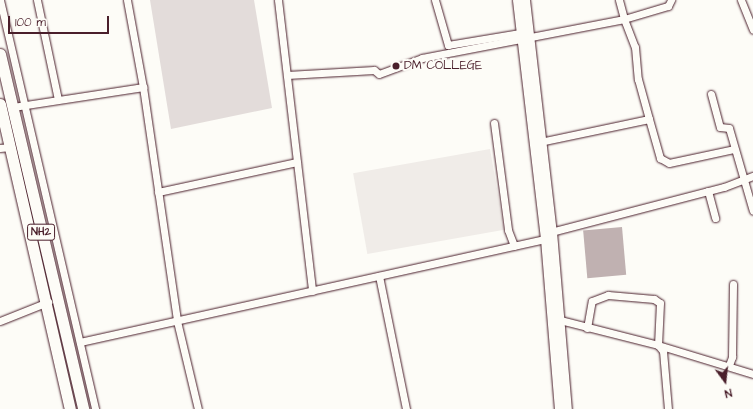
<!DOCTYPE html>
<html>
<head>
<meta charset="utf-8">
<style>
  body { margin:0 }
  #map { position:relative; width:753px; height:409px; overflow:hidden; background:#fdfcf7; font-family:"Architects Daughter",sans-serif }
  div>[style] { position:absolute }
  .built>* { inset:0; background:#f0ece8; transform-origin:0 0 }
  .green>* { inset:0; background:#e3dcda }
  .water>* { inset:0; background:#c0b1b1; transform-origin:0 0 }
  .roads { filter:drop-shadow(0 0 1px #4a1f2b) drop-shadow(0 0 1px #4a1f2b) }
  .minor>* { height:7px; margin:-3.5px; padding:0 3.5px; transform-origin:3.5px; border-radius:3.5px; background:#fdfcf7 }
  .secondary>* { height:9px; margin:-4.5px; padding:0 4.5px; transform-origin:4.5px; border-radius:4.5px; background:#fdfcf7 }
  .trunk>* { height:11px; margin:-5.5px; padding:0 5.5px; transform-origin:5.5px; border-radius:5.5px; background:#fdfcf7 }
  .dots>* { width:11px; height:11px; translate:-50% -50%; box-sizing:border-box; border:2px solid #fdfcf7; border-radius:50% }
  span { translate:-50% -50%; white-space:nowrap; text-align:center; line-height:1.15; -webkit-text-stroke:4px #fdfcf7; paint-order:stroke }
  .shield-label span { padding:1px 3px; background:#fdfcf7; border:1px solid; border-radius:3px; -webkit-text-stroke-width:0 }
  .shield-label { font-size:11px; color:#4a1f2b; font-weight:700 }
  .poi-label { font-size:12px; color:#4a1f2b }
  .left { translate:0 -50%; text-align:left }
  .north { position:absolute; left:705px; top:361px; width:40px; height:40px; -webkit-text-stroke:3px #fdfcf7; paint-order:stroke; rotate:165deg; font-size:11px; font-weight:700; line-height:16px; text-align:center; color:#4a1f2b }
  .north::after { content:''; display:block; margin:auto; width:14px; height:18px; background:#4a1f2b; clip-path:polygon(50% 0,100% 100%,50% 72%,0 100%) }
  .scale { position:absolute; left:8px; top:16px; width:101px; height:18px; box-sizing:border-box; border:2px solid #4a1f2b; border-top:0; padding-left:5px; font-size:12px; line-height:14px; white-space:nowrap; color:#4a1f2b; -webkit-text-stroke:3px #fdfcf7; paint-order:stroke }
</style>
</head>
<body>
<div id="map">
  <div class="built">
    <i style="left:490px;top:149px;width:82px;height:139px;rotate:80deg"></i>
  </div>
  <div class="green">
    <i style="clip-path:polygon(150px 0,254px 0,272px 108px,171px 129px)"></i>
  </div>
  <div class="water">
    <i style="left:622px;top:227px;width:48px;height:39px;rotate:85deg"></i>
  </div>
  <div class="roads">
    <div class="minor">
      <i style="left:0;top:0;width:420px;rotate:76.9deg"></i>
      <i style="left:37px;top:0;width:102px;rotate:78.1deg"></i>
      <i style="left:127px;top:0;width:88px;rotate:79.6deg"></i>
      <i style="left:143px;top:87px;width:236px;rotate:81.7deg"></i>
      <i style="left:177px;top:321px;width:90px;rotate:76.6deg"></i>
      <i style="left:278px;top:0;width:293px;rotate:83.3deg"></i>
      <i style="left:435px;top:0;width:47px;rotate:73.9deg"></i>
      <i style="left:448px;top:45px;width:73px;rotate:-9.5deg"></i>
      <i style="left:619px;top:0;width:20px;rotate:75deg"></i>
      <i style="left:624px;top:19px;width:46px;rotate:-16.5deg"></i>
      <i style="left:668px;top:6px;width:7px;rotate:-63deg"></i>
      <i style="left:741px;top:0;width:32px;rotate:68deg"></i>
      <i style="left:287px;top:75px;width:87px;rotate:-3.3deg"></i>
      <i style="left:374px;top:70px;width:6px;rotate:39deg"></i>
      <i style="left:379px;top:74px;width:46px;rotate:-20.4deg"></i>
      <i style="left:422px;top:58px;width:206px;rotate:-10.9deg"></i>
      <i style="left:624px;top:19px;width:30px;rotate:69deg"></i>
      <i style="left:635px;top:47px;width:32px;rotate:85deg"></i>
      <i style="left:638px;top:79px;width:41px;rotate:74.6deg"></i>
      <i style="left:649px;top:119px;width:111px;rotate:168.1deg"></i>
      <i style="left:711px;top:94px;width:34px;rotate:75deg"></i>
      <i style="left:720px;top:127px;width:9px;rotate:6deg"></i>
      <i style="left:729px;top:128px;width:86px;rotate:73.9deg"></i>
      <i style="left:13px;top:107px;width:132px;rotate:-8.7deg"></i>
      <i style="left:649px;top:119px;width:41px;rotate:74.2deg"></i>
      <i style="left:660px;top:158px;width:10px;rotate:29deg"></i>
      <i style="left:669px;top:163px;width:66px;rotate:-12.2deg"></i>
      <i style="left:494px;top:123px;width:108px;rotate:82.5deg"></i>
      <i style="left:508px;top:230px;width:17px;rotate:69deg"></i>
      <i style="left:0;top:148px;width:10px;rotate:-6deg"></i>
      <i style="left:708px;top:191px;width:28px;rotate:75deg"></i>
      <i style="left:158px;top:192px;width:142px;rotate:-12.2deg"></i>
      <i style="left:547px;top:233px;width:183px;rotate:-14.6deg"></i>
      <i style="left:724px;top:187px;width:31px;rotate:-21deg"></i>
      <i style="left:379px;top:276px;width:136px;rotate:78.5deg"></i>
      <i style="left:560px;top:320px;width:101px;rotate:14.3deg"></i>
      <i style="left:658px;top:345px;width:99px;rotate:17deg"></i>
      <i style="left:0;top:321px;width:52px;rotate:-21.6deg"></i>
      <i style="left:587px;top:328px;width:27px;rotate:-80deg"></i>
      <i style="left:592px;top:301px;width:17px;rotate:-21deg"></i>
      <i style="left:608px;top:295px;width:46px;rotate:5deg"></i>
      <i style="left:654px;top:299px;width:7px;rotate:34deg"></i>
      <i style="left:660px;top:303px;width:42px;rotate:92.7deg"></i>
      <i style="left:658px;top:345px;width:8px;rotate:50deg"></i>
      <i style="left:663px;top:351px;width:58px;rotate:85.1deg"></i>
      <i style="left:80px;top:342px;width:476px;rotate:-12.5deg"></i>
      <i style="left:729px;top:365px;width:9px;rotate:-69deg"></i>
      <i style="left:732px;top:357px;width:73px;rotate:-89.2deg"></i>
    </div>
    <div class="secondary">
      <i style="left:517px;top:0;width:241px;rotate:83.3deg"></i>
      <i style="left:545px;top:239px;width:171px;rotate:85.3deg"></i>
      <i style="left:525px;top:0;width:234px;rotate:83.4deg"></i>
      <i style="left:552px;top:232px;width:178px;rotate:85.2deg"></i>
    </div>
    <div class="trunk">
      <i style="left:0;top:54px;width:365px;rotate:76.8deg"></i>
      <i style="left:0;top:104px;width:313px;rotate:77.1deg"></i>
    </div>
  </div>
  <div class="dots">
    <i style="left:396px;top:66px;background:#4a1f2b"></i>
  </div>
  <div class="shield-label">
    <span style="left:41px;top:232px">NH2</span>
  </div>
  <div class="poi-label">
    <span class="left" style="left:404px;top:66px">DM COLLEGE</span>
  </div>
  <div class="north">N</div>
  <div class="scale">100 m</div>
</div>
</body>
</html>
